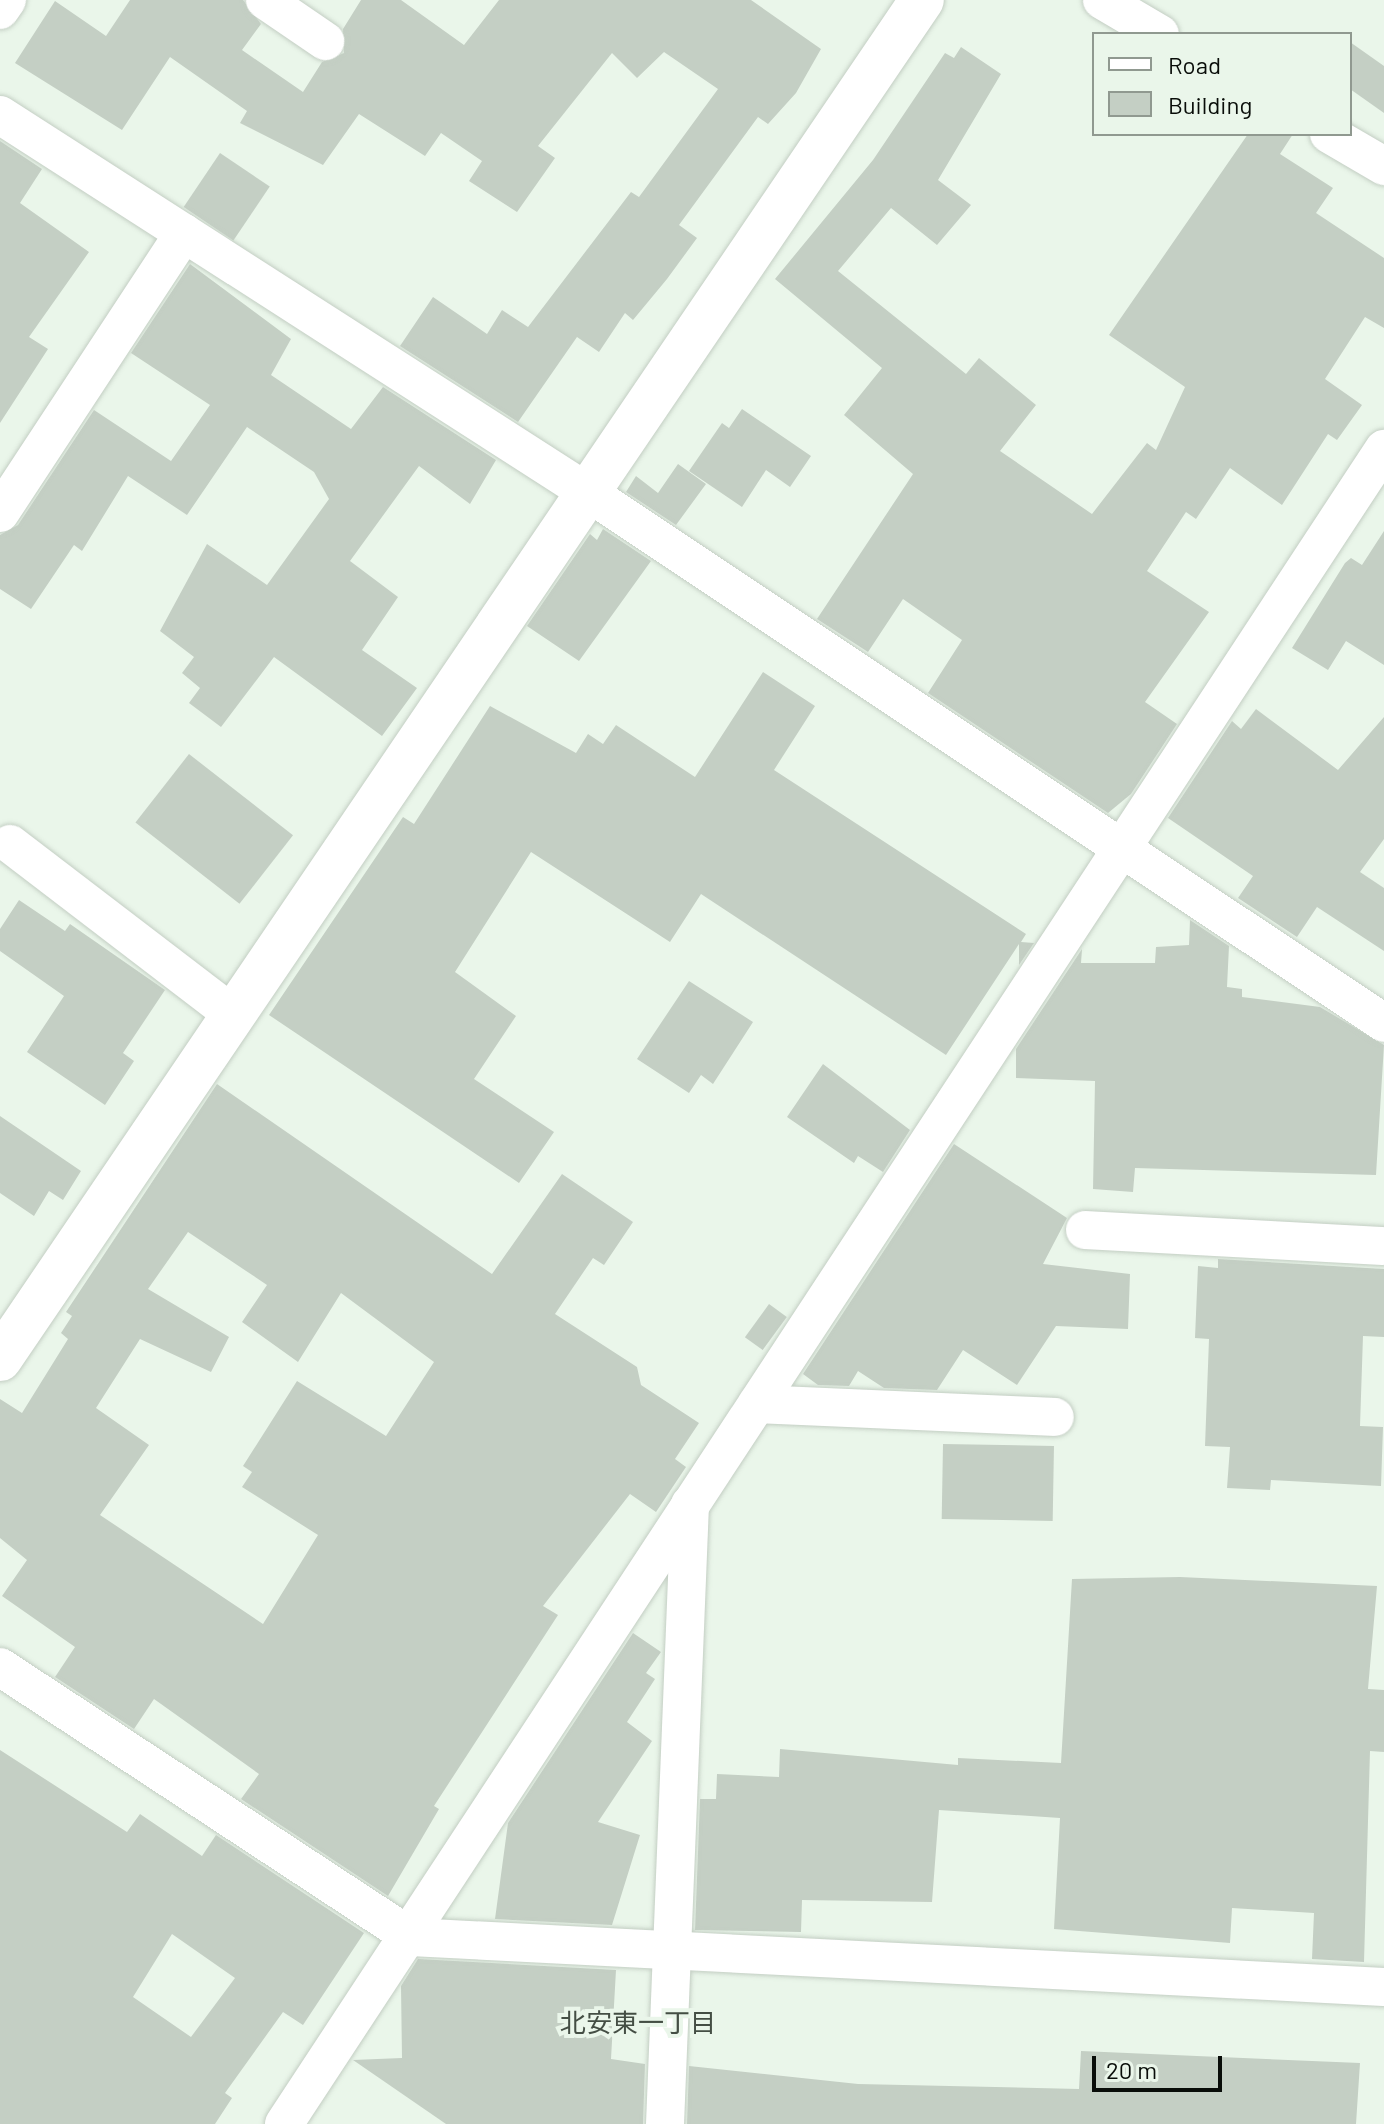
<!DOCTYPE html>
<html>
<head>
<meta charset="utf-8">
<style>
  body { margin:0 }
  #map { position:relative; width:1384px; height:2124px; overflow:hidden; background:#eaf6ea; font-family:Barlow,"Noto Sans JP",sans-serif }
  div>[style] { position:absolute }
  .building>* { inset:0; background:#c4cfc4; transform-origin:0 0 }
  .roads { filter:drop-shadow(0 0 2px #c3cec3) drop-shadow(0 0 2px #c3cec3) }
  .street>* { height:38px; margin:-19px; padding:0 19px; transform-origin:19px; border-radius:19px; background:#fff }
  .secondary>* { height:44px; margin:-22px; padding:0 22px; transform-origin:22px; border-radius:22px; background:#fff }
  span { translate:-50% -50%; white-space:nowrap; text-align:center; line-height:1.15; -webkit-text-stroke:8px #eaf6ea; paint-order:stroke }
  .neighbourhood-label { font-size:26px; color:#444e44 }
  .legend { position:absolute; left:1092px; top:32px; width:260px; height:104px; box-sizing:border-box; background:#eaf6ea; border:2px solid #909990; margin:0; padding:10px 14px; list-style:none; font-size:24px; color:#090d09 }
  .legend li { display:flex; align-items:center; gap:16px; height:40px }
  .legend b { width:40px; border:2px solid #909990 }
  .scale { position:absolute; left:1092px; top:2056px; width:130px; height:36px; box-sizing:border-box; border:4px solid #090d09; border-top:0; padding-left:10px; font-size:24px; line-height:28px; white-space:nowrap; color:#090d09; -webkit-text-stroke:6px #eaf6ea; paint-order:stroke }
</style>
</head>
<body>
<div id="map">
  <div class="building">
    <i style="clip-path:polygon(130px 0,243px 0,261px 24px,242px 50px,303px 92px,322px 62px,344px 53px,343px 29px,361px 0,401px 0,464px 45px,499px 0,751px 0,821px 49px,796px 93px,768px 124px,758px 117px,679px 225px,697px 238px,667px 279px,633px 320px,625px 313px,599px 352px,577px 337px,518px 422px,400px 346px,433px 297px,487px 334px,502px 310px,528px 327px,631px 192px,639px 197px,718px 89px,664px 52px,637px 78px,612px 53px,538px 146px,555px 158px,517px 212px,469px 181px,482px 161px,441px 133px,425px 156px,359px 114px,323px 165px,240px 123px,247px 111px,170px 57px,122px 130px,15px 63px,55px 1px,106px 36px)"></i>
    <i style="clip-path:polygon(1350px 42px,1384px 66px,1384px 113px,1350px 89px)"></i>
    <i style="clip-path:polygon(961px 47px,1001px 74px,938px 180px,971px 205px,937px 245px,891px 208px,838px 271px,966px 374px,979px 358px,1036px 405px,1000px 451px,1092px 514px,1147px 443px,1156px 450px,1185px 387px,1109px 335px,1248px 134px,1293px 134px,1280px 154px,1333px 188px,1316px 213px,1384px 258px,1384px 328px,1365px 317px,1325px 379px,1362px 405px,1337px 440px,1328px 434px,1282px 505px,1230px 468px,1196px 519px,1186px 512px,1147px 571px,1209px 612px,1145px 702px,1177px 724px,1131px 794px,1108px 813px,928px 693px,962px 640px,903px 599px,868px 652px,817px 619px,913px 474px,844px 415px,882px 368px,775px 279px,873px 160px,945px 53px,954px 58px)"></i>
    <i style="clip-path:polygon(0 141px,42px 169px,20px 203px,89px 252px,29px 337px,48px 349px,0 423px)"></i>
    <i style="left:220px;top:153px;width:60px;height:65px;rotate:34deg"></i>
    <i style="clip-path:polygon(190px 264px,291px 339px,271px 375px,351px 429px,383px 387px,496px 460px,470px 504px,419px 466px,350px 561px,398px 597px,362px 650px,417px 688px,382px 736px,274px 657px,221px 727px,189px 703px,200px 688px,182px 673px,194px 657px,160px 631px,207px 544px,267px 585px,329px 499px,314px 472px,247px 427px,187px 515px,128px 476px,82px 551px,74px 545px,31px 609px,0 589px,0 535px,18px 525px,94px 410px,171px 461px,210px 405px,131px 353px)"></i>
    <i style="clip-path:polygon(742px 409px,811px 456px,790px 487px,766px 470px,742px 507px,689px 471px,722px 423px,729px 428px)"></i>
    <i style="clip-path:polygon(678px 464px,706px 484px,676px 525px,626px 492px,636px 476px,658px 493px)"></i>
    <i style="clip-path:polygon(603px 529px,651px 561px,579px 661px,527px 626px,590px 534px,597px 540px)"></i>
    <i style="clip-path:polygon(1384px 531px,1384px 665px,1346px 641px,1328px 670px,1292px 648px,1345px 563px,1351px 558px,1362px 565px)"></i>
    <i style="clip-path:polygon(763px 672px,815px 706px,774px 770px,1026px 934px,1021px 942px,1034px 943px,1019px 965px,1019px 944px,946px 1055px,701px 894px,670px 942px,531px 852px,455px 972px,516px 1016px,474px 1079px,554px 1132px,519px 1183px,269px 1015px,403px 817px,414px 824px,490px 706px,576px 753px,588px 734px,603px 744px,616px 725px,695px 777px)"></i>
    <i style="clip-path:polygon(1256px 709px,1338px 770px,1384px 717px,1384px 839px,1360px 872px,1384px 888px,1384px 951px,1317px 907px,1297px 937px,1238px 898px,1253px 876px,1168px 818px,1232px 721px,1241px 729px)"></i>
    <i style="left:189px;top:754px;width:132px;height:87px;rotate:38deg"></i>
    <i style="clip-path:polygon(19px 900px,65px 931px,70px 924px,165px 990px,123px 1053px,134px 1061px,105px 1105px,27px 1052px,64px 996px,0 951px,0 929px)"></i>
    <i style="clip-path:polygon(1190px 920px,1229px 946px,1227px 987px,1242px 989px,1242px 997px,1320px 1007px,1384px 1045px,1376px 1175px,1135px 1168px,1133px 1192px,1093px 1189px,1095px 1081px,1016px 1078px,1016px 1049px,1082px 949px,1081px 963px,1155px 963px,1156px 947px,1189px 945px)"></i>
    <i style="clip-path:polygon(689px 981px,753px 1022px,713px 1084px,701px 1075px,689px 1093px,637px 1059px)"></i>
    <i style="clip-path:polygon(823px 1064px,910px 1130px,883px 1172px,858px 1156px,854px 1163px,787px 1117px)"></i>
    <i style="clip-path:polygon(evenodd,217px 1084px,492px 1274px,562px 1174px,633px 1222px,604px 1265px,593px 1258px,555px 1314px,637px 1367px,641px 1385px,699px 1423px,675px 1459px,686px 1467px,656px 1512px,630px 1494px,543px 1606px,558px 1615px,434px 1806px,439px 1809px,388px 1896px,241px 1799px,259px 1774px,154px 1699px,134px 1729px,55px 1677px,75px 1647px,2px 1596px,27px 1560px,0 1538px,0 1399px,22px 1413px,68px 1339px,61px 1333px,72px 1316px,66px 1312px,217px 1084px,188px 1232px,267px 1285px,242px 1322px,298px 1362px,341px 1293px,434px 1362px,386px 1436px,297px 1381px,243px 1466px,252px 1472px,242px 1487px,318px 1535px,263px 1624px,100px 1515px,149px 1445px,96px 1408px,140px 1339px,211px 1372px,229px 1337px,148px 1289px,188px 1232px)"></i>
    <i style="clip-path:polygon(0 1116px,81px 1171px,63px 1200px,49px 1191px,34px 1216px,0 1193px)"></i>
    <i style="clip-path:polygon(954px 1144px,1067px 1218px,1043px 1264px,1130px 1274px,1128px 1329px,1056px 1326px,1017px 1385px,963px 1350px,937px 1390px,884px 1388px,858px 1371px,849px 1386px,818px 1385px,803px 1374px)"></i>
    <i style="clip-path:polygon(1218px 1259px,1384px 1269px,1384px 1337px,1363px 1336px,1360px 1426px,1383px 1427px,1381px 1486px,1271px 1480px,1270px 1490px,1227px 1488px,1230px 1447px,1205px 1446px,1209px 1339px,1195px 1338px,1198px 1266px,1218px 1268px)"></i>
    <i style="left:769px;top:1304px;width:22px;height:41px;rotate:36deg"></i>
    <i style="left:943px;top:1444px;width:111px;height:75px;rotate:1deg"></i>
    <i style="clip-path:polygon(1180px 1577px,1377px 1586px,1368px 1689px,1384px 1690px,1384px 1752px,1370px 1751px,1364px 1962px,1312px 1959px,1314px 1913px,1232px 1908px,1230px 1943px,1054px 1929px,1060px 1818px,939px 1810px,932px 1902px,802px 1900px,801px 1932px,695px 1930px,700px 1799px,716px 1799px,717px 1774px,779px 1777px,780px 1749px,958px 1765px,958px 1758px,1061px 1763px,1072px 1579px)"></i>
    <i style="clip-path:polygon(633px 1633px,661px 1652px,646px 1673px,655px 1679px,627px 1722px,652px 1741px,598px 1822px,640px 1835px,612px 1925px,495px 1919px,508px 1823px)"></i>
    <i style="clip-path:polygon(evenodd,0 1750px,127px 1832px,140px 1814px,202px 1856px,216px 1835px,364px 1933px,303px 2025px,283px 2012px,225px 2093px,232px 2098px,215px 2124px,0 2124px,0 1750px,172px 1934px,235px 1978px,191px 2037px,133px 1997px,172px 1934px)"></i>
    <i style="clip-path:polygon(418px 1959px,616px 1970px,611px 2059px,645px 2064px,643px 2124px,446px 2124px,353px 2060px,402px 2058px,401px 1986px)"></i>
    <i style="clip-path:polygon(1081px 2051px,1360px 2063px,1356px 2124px,687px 2124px,689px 2066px,858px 2084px,1079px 2089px)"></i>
  </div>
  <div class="roads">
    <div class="street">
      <i style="left:265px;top:0;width:73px;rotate:34.3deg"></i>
      <i style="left:1102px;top:0;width:67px;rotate:30.4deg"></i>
      <i style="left:0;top:10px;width:12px;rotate:-55deg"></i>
      <i style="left:0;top:115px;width:694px;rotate:32.71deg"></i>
      <i style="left:584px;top:490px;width:961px;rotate:33.67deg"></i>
      <i style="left:1329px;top:134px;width:64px;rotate:30.2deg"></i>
      <i style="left:0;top:513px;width:335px;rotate:-56.7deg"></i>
      <i style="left:10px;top:844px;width:280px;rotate:37.4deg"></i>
      <i style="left:1085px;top:1230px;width:299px;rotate:3.1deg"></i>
      <i style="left:757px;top:1404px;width:298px;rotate:2.5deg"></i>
      <i style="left:0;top:1667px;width:492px;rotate:33.3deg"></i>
      <i style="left:411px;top:1937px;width:974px;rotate:2.94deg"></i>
      <i style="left:284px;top:2124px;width:2004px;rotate:-56.71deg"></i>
      <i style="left:665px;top:2124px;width:620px;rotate:-87.69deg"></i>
    </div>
    <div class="secondary">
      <i style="left:0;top:1359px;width:1642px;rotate:-55.85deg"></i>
    </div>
  </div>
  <div class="neighbourhood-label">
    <span style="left:638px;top:2022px">北安東一丁目</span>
  </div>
  <ul class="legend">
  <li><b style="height:10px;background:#fff"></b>Road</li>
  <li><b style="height:22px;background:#c4cfc4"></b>Building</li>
  </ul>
  <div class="scale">20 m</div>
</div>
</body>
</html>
